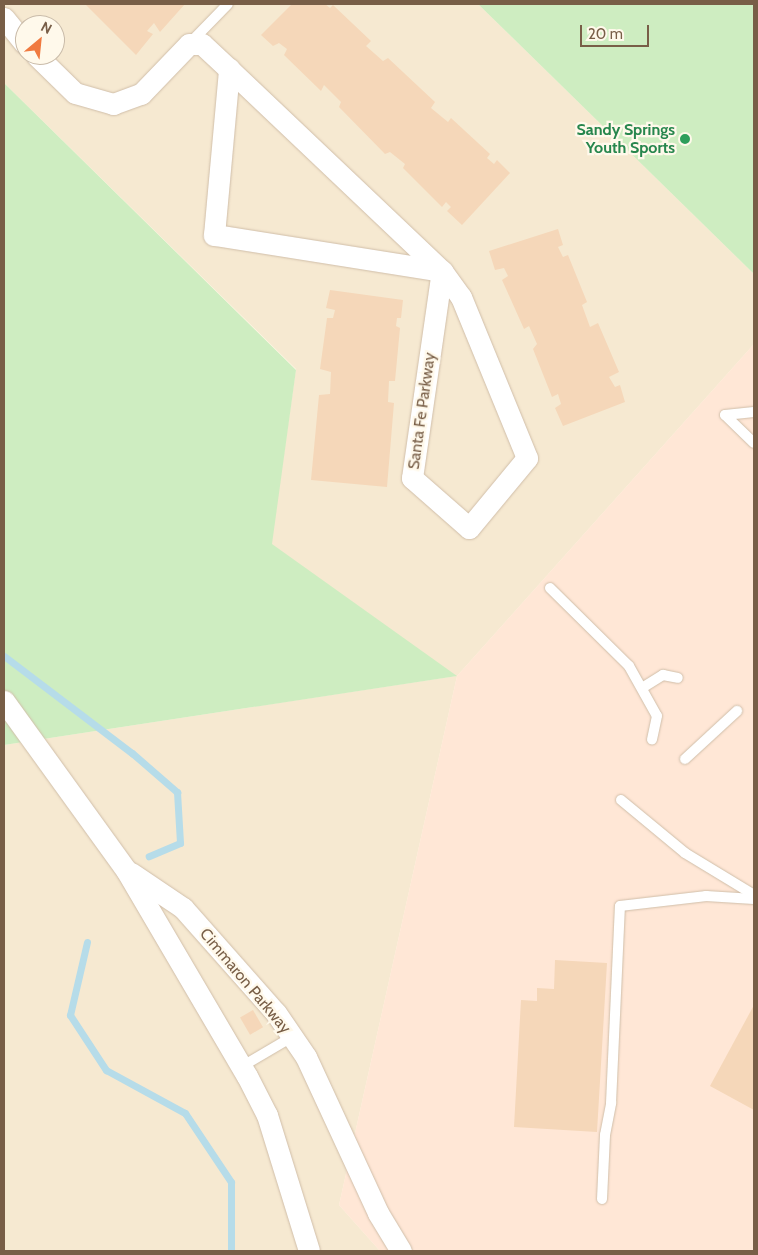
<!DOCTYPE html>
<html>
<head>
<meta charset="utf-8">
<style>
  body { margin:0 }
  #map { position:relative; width:758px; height:1255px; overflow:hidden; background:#fef6e4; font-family:Cabin,sans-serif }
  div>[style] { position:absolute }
  .residential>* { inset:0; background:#f6e9d1 }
  .commercial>* { inset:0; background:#ffe7d6 }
  .green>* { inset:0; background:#ceedc1 }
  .stream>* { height:7px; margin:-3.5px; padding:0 3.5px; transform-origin:3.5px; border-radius:3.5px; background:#b6dce9 }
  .building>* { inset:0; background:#f5d7b9; transform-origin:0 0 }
  .roads { filter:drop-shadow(0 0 1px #d0bea9) drop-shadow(0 0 1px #d0bea9) }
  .lane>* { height:10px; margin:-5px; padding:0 5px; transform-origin:5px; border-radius:5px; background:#fff }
  .street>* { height:21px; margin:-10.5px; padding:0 10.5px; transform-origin:10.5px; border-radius:10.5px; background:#fff }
  .dots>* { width:14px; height:14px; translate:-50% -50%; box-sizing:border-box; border:2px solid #fff9eb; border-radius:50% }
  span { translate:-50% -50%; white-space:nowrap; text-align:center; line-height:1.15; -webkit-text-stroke:4.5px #fff9eb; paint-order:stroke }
  .leisure-label { font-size:16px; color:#27864d; font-weight:700 }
  .right { translate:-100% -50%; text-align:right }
  .street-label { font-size:16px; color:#785e47 }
  .frame { position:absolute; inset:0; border:5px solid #785e47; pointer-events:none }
  .north { position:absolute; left:15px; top:15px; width:50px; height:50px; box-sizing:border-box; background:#fff9eb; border:1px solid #c9bba9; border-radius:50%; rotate:28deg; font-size:14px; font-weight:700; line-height:20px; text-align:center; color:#785e47 }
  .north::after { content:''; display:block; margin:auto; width:18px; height:22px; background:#f07a40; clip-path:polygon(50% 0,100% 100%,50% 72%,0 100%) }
  .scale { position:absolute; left:580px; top:25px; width:69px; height:22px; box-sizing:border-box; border:2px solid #785e47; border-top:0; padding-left:6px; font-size:15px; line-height:18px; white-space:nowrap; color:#785e47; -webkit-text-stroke:4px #fff9eb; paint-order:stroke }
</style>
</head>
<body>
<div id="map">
  <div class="residential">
    <i style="clip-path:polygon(evenodd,4px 4px,478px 4px,754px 274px,754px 344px,457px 676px,339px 1205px,380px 1251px,4px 1251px,4px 745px,456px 676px,271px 544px,296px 369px,4px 83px,4px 4px,25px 25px,55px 25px,55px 55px,25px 55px,25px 25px)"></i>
  </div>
  <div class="commercial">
    <i style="clip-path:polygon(754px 344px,754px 1251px,380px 1251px,339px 1205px,457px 676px)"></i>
  </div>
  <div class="green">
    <i style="clip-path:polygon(478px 4px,754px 4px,754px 274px)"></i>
    <i style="clip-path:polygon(4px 83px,296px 370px,272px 544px,457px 676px,4px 745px)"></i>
  </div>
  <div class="stream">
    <i style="left:4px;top:656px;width:161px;rotate:37.2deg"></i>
    <i style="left:132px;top:753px;width:60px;rotate:40.9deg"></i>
    <i style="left:177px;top:792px;width:51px;rotate:86.6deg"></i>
    <i style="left:180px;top:843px;width:34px;rotate:157deg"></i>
    <i style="left:87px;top:942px;width:75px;rotate:103.1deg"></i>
    <i style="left:70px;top:1015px;width:66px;rotate:56.8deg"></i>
    <i style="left:106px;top:1070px;width:90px;rotate:28.6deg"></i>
    <i style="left:185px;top:1113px;width:83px;rotate:56.3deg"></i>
    <i style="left:231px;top:1182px;width:69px;rotate:90deg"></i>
  </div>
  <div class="building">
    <i style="clip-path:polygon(85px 4px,185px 4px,160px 32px,154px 23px,147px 31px,153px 34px,136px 55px)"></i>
    <i style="clip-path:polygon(292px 4px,325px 4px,330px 8px,333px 5px,371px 41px,366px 46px,383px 61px,388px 58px,435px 102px,431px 108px,448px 122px,451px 118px,490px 154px,487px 158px,494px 164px,497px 160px,510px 173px,462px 225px,447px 211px,451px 207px,446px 202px,442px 207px,403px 168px,405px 164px,390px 152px,385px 154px,339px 107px,341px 102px,324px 85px,321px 91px,284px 55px,287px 49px,279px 43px,273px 46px,261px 35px)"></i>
    <i style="clip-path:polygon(558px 229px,563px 245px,558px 247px,563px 257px,568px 255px,587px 302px,582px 305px,590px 327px,598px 323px,619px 372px,609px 377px,615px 387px,620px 385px,625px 402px,563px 426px,555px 408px,561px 404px,558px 394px,552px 397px,533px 349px,537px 344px,529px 326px,524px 329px,502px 280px,508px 276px,504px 268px,495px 270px,489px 251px)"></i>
    <i style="clip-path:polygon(330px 290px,403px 300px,401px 318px,397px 318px,396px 326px,400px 328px,395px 381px,389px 381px,388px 402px,394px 403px,387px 487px,311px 480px,319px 395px,330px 394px,331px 372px,320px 369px,327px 318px,333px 318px,335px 310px,326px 308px)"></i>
    <i style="clip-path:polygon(555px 960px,607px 963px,597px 1132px,514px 1127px,521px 1000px,537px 1001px,537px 988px,554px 989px)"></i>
    <i style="clip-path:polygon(754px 1005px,754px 1110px,710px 1086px)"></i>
    <i style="left:253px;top:1010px;width:20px;height:15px;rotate:60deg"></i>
  </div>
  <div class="roads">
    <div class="lane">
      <i style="left:190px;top:43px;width:54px;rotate:-45.7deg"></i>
      <i style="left:725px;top:415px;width:40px;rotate:44deg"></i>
      <i style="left:725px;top:415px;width:29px;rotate:-6deg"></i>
      <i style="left:550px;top:588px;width:111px;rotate:44.6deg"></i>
      <i style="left:629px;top:666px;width:57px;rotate:60.8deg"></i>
      <i style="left:657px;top:716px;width:24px;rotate:102deg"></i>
      <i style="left:642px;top:688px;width:25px;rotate:-32deg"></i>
      <i style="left:663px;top:675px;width:15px;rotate:11deg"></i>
      <i style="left:685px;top:759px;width:71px;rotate:-42.7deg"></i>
      <i style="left:621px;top:800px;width:83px;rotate:39.6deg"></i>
      <i style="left:685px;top:853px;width:81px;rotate:31.3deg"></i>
      <i style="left:241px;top:1067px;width:59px;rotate:-30.5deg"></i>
      <i style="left:602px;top:1199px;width:64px;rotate:-87.3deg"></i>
      <i style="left:605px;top:1135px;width:33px;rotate:-79deg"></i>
      <i style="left:611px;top:1103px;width:197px;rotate:-87.4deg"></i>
      <i style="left:620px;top:906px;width:87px;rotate:-6.6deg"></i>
      <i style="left:706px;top:896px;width:48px;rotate:3.6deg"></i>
    </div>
    <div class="street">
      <i style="left:4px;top:18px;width:33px;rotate:51deg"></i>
      <i style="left:36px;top:55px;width:54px;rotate:44.3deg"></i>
      <i style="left:75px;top:93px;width:40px;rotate:16deg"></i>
      <i style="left:113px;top:104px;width:30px;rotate:-20deg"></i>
      <i style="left:141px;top:94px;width:69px;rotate:-46.2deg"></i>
      <i style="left:189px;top:44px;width:13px"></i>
      <i style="left:202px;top:44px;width:37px;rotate:43deg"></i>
      <i style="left:229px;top:69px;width:294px;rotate:43.5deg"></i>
      <i style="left:442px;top:271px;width:32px;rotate:54deg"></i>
      <i style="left:461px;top:297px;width:174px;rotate:67.7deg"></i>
      <i style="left:527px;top:458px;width:91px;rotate:129.6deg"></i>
      <i style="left:469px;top:528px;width:76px;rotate:-138.7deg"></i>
      <i style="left:412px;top:478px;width:209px;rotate:-81.8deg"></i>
      <i style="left:442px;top:271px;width:231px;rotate:-171deg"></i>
      <i style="left:214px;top:235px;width:167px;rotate:-84.8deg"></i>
      <i style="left:4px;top:701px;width:208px;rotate:54.2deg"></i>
      <i style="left:126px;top:870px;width:239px;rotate:59.6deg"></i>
      <i style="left:247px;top:1076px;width:44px;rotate:62.9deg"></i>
      <i style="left:267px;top:1115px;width:142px;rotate:72.8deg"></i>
      <i style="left:131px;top:873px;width:63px;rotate:33.9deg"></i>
      <i style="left:183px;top:908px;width:140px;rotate:48.5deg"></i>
      <i style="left:276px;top:1013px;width:53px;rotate:55.7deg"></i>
      <i style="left:306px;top:1057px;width:172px;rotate:65.2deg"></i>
      <i style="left:378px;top:1213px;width:44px;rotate:58.8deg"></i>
    </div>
  </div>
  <div class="dots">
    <i style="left:685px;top:139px;background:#2e9e5b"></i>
  </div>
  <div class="leisure-label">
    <span class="right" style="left:675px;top:139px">Sandy Springs<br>Youth Sports</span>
  </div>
  <div class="street-label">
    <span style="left:422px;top:411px;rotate:-82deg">Santa Fe Parkway</span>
    <span style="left:245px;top:981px;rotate:50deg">Cimmaron Parkway</span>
  </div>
  <div class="frame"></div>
  <div class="north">N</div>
  <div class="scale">20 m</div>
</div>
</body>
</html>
